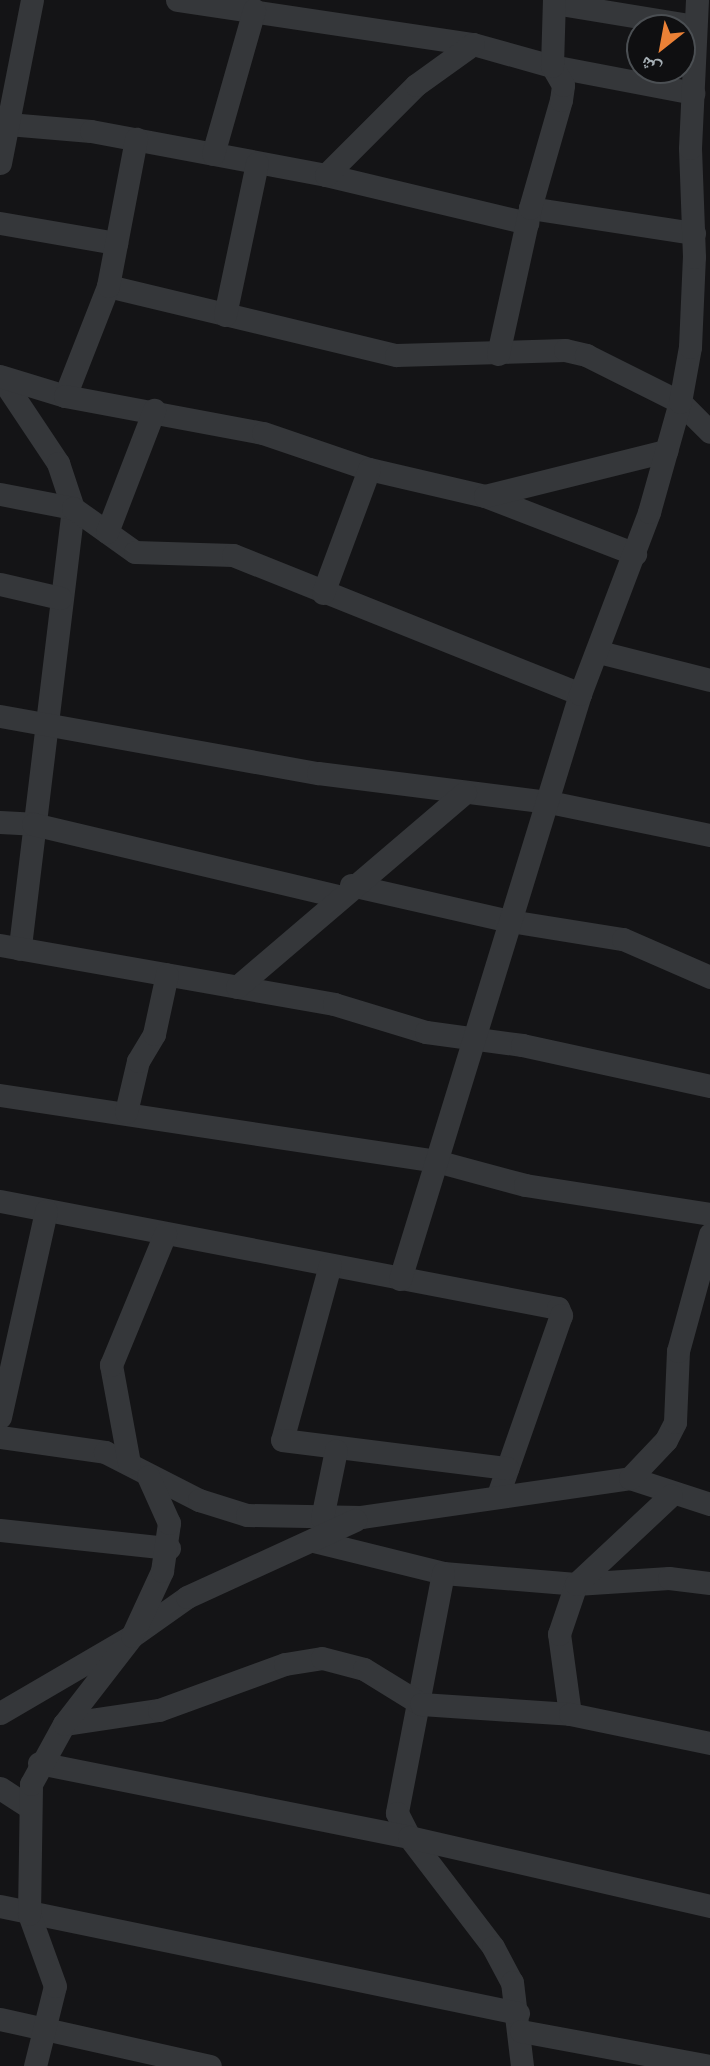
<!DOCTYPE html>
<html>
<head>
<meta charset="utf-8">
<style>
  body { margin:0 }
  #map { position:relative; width:710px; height:2066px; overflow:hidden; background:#141416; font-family:"Alegreya Sans","Noto Naskh Arabic",sans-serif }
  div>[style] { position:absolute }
  .minor>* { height:23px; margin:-11.5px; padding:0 11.5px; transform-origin:11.5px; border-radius:11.5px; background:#35373a }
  span { translate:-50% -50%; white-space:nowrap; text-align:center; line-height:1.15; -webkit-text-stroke:6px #0f0f11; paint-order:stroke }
  .north { position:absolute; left:626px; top:14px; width:70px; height:70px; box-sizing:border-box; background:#0f0f11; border:2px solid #4b4f53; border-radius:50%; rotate:211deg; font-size:19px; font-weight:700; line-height:28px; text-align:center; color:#a6afb5 }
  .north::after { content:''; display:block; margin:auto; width:24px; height:32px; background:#eb8136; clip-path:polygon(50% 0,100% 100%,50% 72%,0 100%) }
</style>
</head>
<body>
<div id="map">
  <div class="minor">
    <i style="left:177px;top:0;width:299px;rotate:8.5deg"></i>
    <i style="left:473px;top:44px;width:82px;rotate:15.6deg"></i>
    <i style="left:552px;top:66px;width:144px;rotate:10.8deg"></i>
    <i style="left:554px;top:3px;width:143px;rotate:9.3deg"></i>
    <i style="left:8px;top:124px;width:83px;rotate:4.8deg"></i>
    <i style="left:91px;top:131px;width:239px;rotate:10.6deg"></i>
    <i style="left:326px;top:175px;width:207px;rotate:13.4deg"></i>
    <i style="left:213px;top:154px;width:150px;rotate:-74.1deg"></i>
    <i style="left:0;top:163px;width:166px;rotate:-78.9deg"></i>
    <i style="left:326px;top:175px;width:127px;rotate:-45deg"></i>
    <i style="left:416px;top:85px;width:70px;rotate:-35.7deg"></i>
    <i style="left:530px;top:208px;width:166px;rotate:8.7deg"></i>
    <i style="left:0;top:223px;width:118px;rotate:9.8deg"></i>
    <i style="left:108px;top:286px;width:296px;rotate:13.5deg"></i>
    <i style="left:396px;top:355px;width:169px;rotate:-1.7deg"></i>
    <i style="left:565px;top:350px;width:22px;rotate:13deg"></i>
    <i style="left:586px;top:355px;width:105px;rotate:26.6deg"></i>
    <i style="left:680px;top:402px;width:42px;rotate:45deg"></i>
    <i style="left:225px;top:315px;width:155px;rotate:-78.1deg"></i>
    <i style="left:498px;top:354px;width:149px;rotate:-77.6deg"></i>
    <i style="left:530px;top:208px;width:112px;rotate:-74deg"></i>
    <i style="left:561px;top:100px;width:15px;rotate:-82deg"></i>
    <i style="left:563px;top:85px;width:22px;rotate:-120deg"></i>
    <i style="left:552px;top:66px;width:66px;rotate:-88.3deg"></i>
    <i style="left:0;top:376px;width:105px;rotate:56.3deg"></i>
    <i style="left:58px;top:463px;width:47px;rotate:71.6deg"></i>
    <i style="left:73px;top:508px;width:444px;rotate:96.9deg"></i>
    <i style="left:3px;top:377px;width:65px;rotate:17deg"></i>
    <i style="left:65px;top:396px;width:118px;rotate:-68.6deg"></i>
    <i style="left:108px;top:286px;width:150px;rotate:-79.2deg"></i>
    <i style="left:65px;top:396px;width:201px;rotate:10.6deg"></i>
    <i style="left:263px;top:433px;width:112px;rotate:18.8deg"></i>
    <i style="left:369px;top:469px;width:119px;rotate:13.1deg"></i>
    <i style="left:485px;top:496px;width:161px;rotate:21.1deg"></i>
    <i style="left:0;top:494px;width:74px;rotate:10.9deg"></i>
    <i style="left:73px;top:508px;width:76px;rotate:35.4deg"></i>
    <i style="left:135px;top:552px;width:98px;rotate:1.8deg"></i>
    <i style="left:233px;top:555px;width:374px;rotate:21.8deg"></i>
    <i style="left:485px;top:496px;width:187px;rotate:-14deg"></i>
    <i style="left:107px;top:532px;width:131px;rotate:-68.9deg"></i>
    <i style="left:0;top:584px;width:62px;rotate:13.1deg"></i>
    <i style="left:323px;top:593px;width:132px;rotate:-69.6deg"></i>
    <i style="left:599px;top:652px;width:114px;rotate:14.2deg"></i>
    <i style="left:0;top:716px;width:323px;rotate:10.2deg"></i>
    <i style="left:318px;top:773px;width:233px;rotate:7.2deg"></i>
    <i style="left:549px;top:802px;width:164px;rotate:11.6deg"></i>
    <i style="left:0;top:822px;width:33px;rotate:3deg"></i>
    <i style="left:33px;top:824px;width:313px;rotate:13.3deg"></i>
    <i style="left:351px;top:885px;width:163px;rotate:12.8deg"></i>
    <i style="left:510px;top:921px;width:114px;rotate:9.1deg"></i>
    <i style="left:623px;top:939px;width:95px;rotate:23.6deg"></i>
    <i style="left:0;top:945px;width:339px;rotate:10deg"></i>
    <i style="left:334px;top:1004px;width:96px;rotate:16.9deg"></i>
    <i style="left:426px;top:1032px;width:97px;rotate:7.7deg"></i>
    <i style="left:522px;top:1045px;width:192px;rotate:12.3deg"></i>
    <i style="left:237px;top:987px;width:300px;rotate:-40.5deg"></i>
    <i style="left:0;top:1095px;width:441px;rotate:8.6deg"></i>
    <i style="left:436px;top:1161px;width:92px;rotate:15.1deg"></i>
    <i style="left:525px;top:1185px;width:187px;rotate:8.9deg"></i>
    <i style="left:126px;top:1112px;width:52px;rotate:-76.8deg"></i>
    <i style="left:138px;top:1061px;width:31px;rotate:-59deg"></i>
    <i style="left:154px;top:1034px;width:61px;rotate:-77.8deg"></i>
    <i style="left:0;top:1201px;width:568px;rotate:10.86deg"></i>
    <i style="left:558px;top:1308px;width:8px;rotate:67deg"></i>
    <i style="left:561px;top:1315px;width:191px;rotate:109.3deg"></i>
    <i style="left:330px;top:1265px;width:181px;rotate:105.3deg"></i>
    <i style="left:282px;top:1440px;width:227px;rotate:7.1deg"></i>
    <i style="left:400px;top:1279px;width:612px;rotate:-72.9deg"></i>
    <i style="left:580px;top:694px;width:195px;rotate:-69.2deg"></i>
    <i style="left:649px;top:512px;width:114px;rotate:-74.3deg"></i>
    <i style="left:680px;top:402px;width:56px;rotate:-79.7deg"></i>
    <i style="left:690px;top:347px;width:90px;rotate:-87.5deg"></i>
    <i style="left:694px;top:257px;width:109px;rotate:-92.1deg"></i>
    <i style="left:690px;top:148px;width:148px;rotate:-87.3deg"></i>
    <i style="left:0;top:1417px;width:211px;rotate:-77.4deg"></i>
    <i style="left:0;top:1437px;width:106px;rotate:8.1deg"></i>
    <i style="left:105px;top:1452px;width:106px;rotate:27.1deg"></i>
    <i style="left:199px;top:1500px;width:50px;rotate:17.4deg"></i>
    <i style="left:247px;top:1515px;width:114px;rotate:1deg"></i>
    <i style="left:361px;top:1517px;width:272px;rotate:-8.2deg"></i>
    <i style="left:630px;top:1478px;width:84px;rotate:18deg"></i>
    <i style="left:129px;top:1463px;width:100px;rotate:-100.4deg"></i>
    <i style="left:111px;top:1365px;width:142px;rotate:-67.6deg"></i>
    <i style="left:630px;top:1478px;width:52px;rotate:-46.5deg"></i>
    <i style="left:666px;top:1440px;width:20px;rotate:-63deg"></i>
    <i style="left:675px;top:1422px;width:71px;rotate:-87.6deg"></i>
    <i style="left:678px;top:1351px;width:121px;rotate:-74.7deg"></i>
    <i style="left:322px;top:1518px;width:69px;rotate:-78.4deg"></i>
    <i style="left:0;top:1530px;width:170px;rotate:6.1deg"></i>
    <i style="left:314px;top:1541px;width:133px;rotate:13.9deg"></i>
    <i style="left:443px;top:1573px;width:133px;rotate:4.7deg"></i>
    <i style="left:576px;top:1584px;width:93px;rotate:-3.7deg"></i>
    <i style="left:669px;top:1578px;width:41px;rotate:7deg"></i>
    <i style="left:443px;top:1573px;width:244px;rotate:100.9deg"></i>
    <i style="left:397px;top:1813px;width:27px;rotate:63deg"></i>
    <i style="left:409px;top:1837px;width:138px;rotate:52.6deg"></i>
    <i style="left:493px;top:1947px;width:40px;rotate:62deg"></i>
    <i style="left:512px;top:1982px;width:85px;rotate:83.2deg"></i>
    <i style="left:0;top:1713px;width:153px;rotate:-30.3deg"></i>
    <i style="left:132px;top:1636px;width:67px;rotate:-35.3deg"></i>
    <i style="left:187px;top:1597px;width:185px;rotate:-24.6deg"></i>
    <i style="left:570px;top:1714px;width:81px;rotate:-97.8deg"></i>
    <i style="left:559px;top:1634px;width:53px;rotate:-71.2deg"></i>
    <i style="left:576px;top:1584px;width:130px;rotate:-43.1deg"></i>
    <i style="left:64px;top:1724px;width:96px;rotate:-8.4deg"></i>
    <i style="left:159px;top:1710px;width:134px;rotate:-20.1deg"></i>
    <i style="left:285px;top:1664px;width:37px;rotate:-9deg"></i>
    <i style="left:322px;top:1658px;width:43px;rotate:14.7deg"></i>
    <i style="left:364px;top:1669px;width:67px;rotate:31.6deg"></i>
    <i style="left:421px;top:1704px;width:149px;rotate:3.8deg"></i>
    <i style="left:570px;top:1714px;width:143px;rotate:11.7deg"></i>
    <i style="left:39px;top:1763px;width:377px;rotate:11.3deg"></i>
    <i style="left:409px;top:1837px;width:309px;rotate:12.9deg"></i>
    <i style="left:0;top:1788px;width:35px;rotate:33deg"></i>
    <i style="left:0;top:1906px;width:529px;rotate:11.67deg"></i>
    <i style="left:0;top:2019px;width:215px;rotate:12.6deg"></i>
    <i style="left:521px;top:2031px;width:192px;rotate:10.5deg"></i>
    <i style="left:35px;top:2066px;width:82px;rotate:-76deg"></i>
    <i style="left:55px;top:1986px;width:77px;rotate:-109.9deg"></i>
    <i style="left:29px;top:1914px;width:130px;rotate:-89.1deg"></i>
    <i style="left:31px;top:1784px;width:68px;rotate:-61.2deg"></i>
    <i style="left:64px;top:1724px;width:111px;rotate:-52.3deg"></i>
    <i style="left:132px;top:1636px;width:72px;rotate:-65.2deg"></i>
    <i style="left:162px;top:1571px;width:49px;rotate:-81.7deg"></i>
    <i style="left:169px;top:1523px;width:51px;rotate:-114.1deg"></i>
  </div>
  <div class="north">ش</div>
</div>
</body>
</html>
